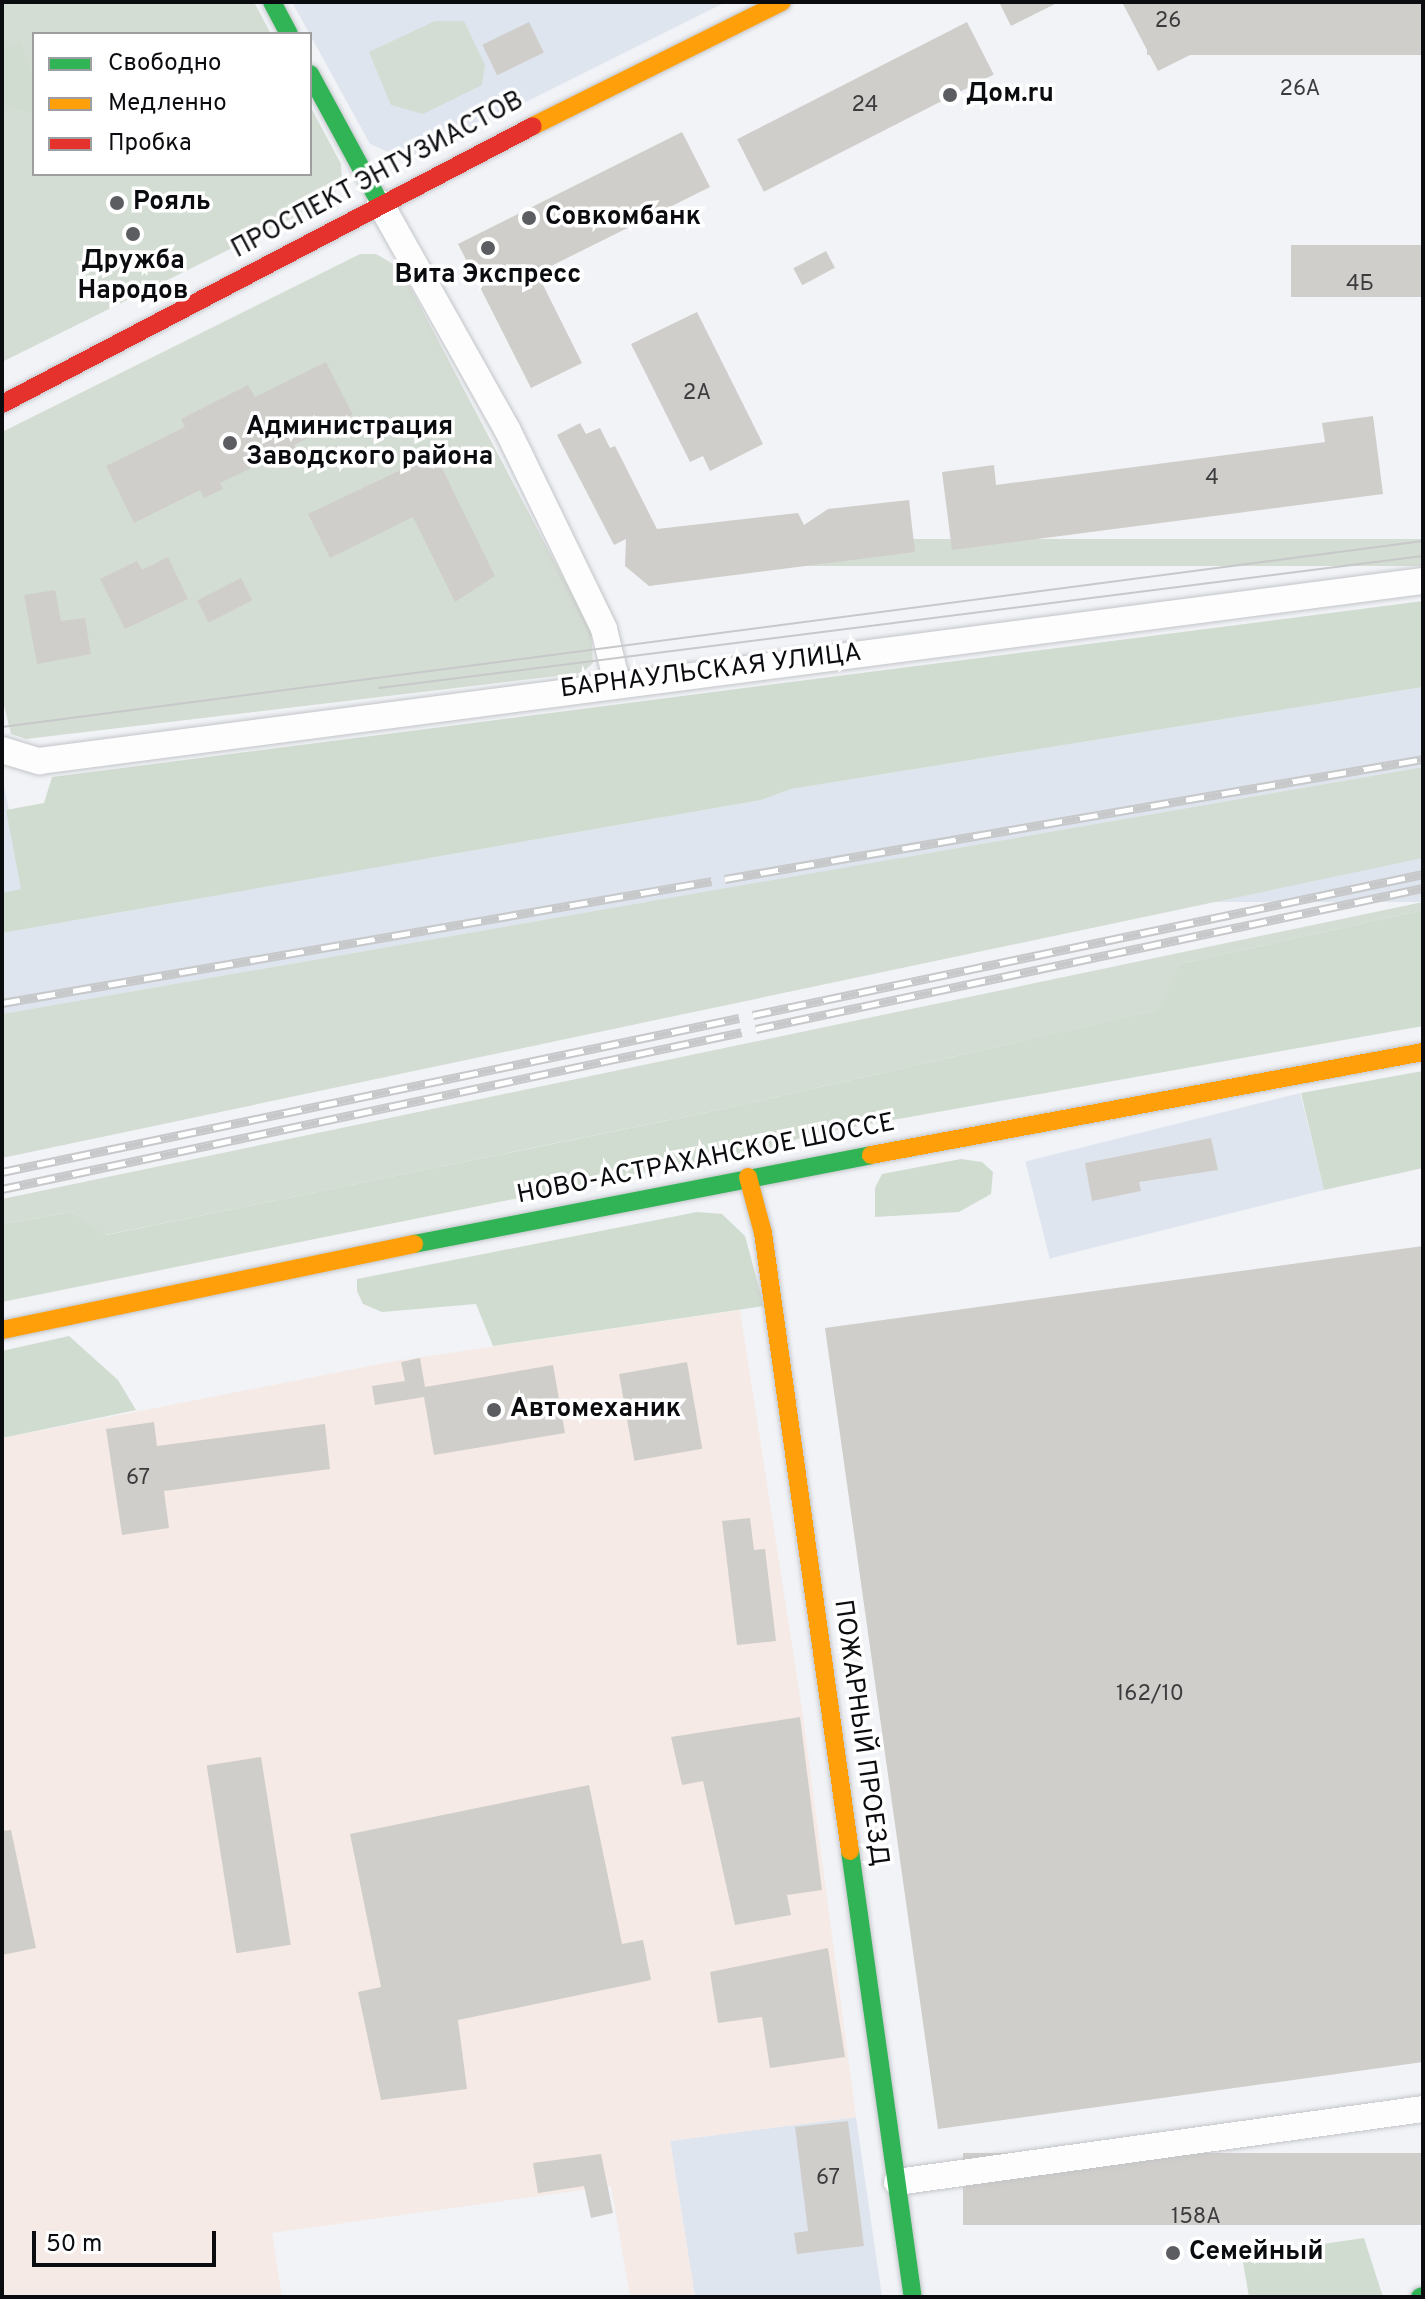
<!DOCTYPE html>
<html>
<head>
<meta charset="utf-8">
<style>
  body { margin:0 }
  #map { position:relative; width:1425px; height:2299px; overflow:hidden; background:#f1f3f7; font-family:Overpass,sans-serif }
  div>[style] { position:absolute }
  .built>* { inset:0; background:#dfe5ee; transform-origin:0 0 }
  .industrial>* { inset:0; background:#f5eae5 }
  .green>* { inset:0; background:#d4ddd3; transform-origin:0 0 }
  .forest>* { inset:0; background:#d1dcd0 }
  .building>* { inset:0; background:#d0ceca; transform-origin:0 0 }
  .roads { filter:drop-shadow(0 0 2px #c3c5c8) drop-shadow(0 0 2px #c3c5c8) }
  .street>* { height:26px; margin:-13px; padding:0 13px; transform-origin:13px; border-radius:13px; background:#fdfdfe }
  .fast>* { height:18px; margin:-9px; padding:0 9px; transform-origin:9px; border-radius:9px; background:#30b455 }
  .slow>* { height:18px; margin:-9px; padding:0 9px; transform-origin:9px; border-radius:9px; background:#ff9f0a }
  .jam>* { height:18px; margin:-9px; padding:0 9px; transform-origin:9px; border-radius:9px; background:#e5322d }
  .tram>* { height:2px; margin:-1px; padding:0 1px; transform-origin:1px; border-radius:1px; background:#c7c8c9 }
  .rail>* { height:9px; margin-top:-4.5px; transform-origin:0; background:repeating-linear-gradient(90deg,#fff 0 18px,#c7c8c9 0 36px); box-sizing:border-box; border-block:2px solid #c7c8c9 }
  .dots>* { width:22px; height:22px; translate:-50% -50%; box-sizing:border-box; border:4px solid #fff; border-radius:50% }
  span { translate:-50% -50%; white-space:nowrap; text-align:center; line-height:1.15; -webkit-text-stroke:7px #fff; paint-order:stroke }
  .number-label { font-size:22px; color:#3c3c3e }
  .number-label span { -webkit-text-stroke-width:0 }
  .poi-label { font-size:26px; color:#0b0c0f; font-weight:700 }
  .left { translate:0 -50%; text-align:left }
  .street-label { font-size:26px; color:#0b0c0f }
  .frame { position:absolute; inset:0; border:4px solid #0b0c0f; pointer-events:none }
  .legend { position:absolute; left:32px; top:32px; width:280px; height:144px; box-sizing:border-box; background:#fff; border:2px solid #9d9e9f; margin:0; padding:10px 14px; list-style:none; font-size:24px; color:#0b0c0f }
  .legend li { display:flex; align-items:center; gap:16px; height:40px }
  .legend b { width:40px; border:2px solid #9d9e9f }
  .scale { position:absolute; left:32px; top:2231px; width:184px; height:36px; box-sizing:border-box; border:4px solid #0b0c0f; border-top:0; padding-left:10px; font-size:24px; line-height:28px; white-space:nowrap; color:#0b0c0f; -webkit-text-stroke:6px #fff; paint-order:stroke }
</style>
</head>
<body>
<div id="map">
  <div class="built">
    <i style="clip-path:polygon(292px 2px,726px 2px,426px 152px,402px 158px,370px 144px)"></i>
    <i style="clip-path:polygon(1423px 687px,1423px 767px,2px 1014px,2px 933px,761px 800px,791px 789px)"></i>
    <i style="clip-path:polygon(2px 776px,26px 892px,2px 897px)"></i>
    <i style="left:1423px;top:858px;width:44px;height:1452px;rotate:90deg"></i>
    <i style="left:1300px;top:1093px;width:100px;height:283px;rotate:76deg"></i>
    <i style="clip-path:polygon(856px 2117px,882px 2297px,695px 2297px,670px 2141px)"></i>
  </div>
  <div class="industrial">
    <i style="clip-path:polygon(740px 1310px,803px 1716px,856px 2117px,670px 2141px,695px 2297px,630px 2297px,611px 2186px,272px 2233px,282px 2297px,2px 2297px,2px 1438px,395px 1361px)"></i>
  </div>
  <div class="green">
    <i style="clip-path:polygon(2px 2px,254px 2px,271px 34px,34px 34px,34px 174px,310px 174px,310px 106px,341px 164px,342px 183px,329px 200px,2px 362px)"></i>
    <i style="clip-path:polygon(1222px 2px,1299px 2px,1238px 33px)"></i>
    <i style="clip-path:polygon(435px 21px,464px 21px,485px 65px,482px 85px,423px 114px,391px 105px,369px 52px)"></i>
    <i style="clip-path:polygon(360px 254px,376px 254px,400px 268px,591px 631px,593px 663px,582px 673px,26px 739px,11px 734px,2px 697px,2px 432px)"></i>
    <i style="left:1423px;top:539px;width:27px;height:797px;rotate:90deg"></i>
    <i style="clip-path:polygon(1423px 767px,1423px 858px,2px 1158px,2px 1014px)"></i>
    <i style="clip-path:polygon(1423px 902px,1423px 910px,1179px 964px,1159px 1010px,728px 1108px,105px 1235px,72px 1212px,2px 1224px,2px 1199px)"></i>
  </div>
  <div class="forest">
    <i style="clip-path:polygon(21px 42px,34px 78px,34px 114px,2px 105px,2px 49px)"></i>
    <i style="clip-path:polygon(1423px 601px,1423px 687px,791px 789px,761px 800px,2px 933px,2px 893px,21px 889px,6px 810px,44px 803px,52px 777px)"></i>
    <i style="clip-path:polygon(1423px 910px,1423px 1026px,808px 1135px,782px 1145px,2px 1302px,2px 1224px,72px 1212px,106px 1235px,728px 1108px,1158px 1010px,1179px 964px)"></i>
    <i style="clip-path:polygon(1423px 1071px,1423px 1168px,1324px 1190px,1301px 1093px)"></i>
    <i style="clip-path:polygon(961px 1159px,982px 1162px,993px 1172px,991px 1194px,959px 1212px,875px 1217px,875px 1188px,882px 1174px)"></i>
    <i style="clip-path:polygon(697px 1212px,722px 1214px,745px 1236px,764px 1306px,493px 1346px,476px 1304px,382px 1312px,363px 1304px,357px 1291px,357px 1279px)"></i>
    <i style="clip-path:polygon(69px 1336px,118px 1380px,136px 1410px,2px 1438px,2px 1351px)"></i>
    <i style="clip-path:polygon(1364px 2238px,1383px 2297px,1249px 2297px,1242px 2256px)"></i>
  </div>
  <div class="building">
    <i style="clip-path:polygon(999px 2px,1059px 2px,1011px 26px)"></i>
    <i style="clip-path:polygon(1122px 2px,1193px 2px,1214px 43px,1158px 71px)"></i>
    <i style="left:1423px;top:2px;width:53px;height:276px;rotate:90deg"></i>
    <i style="left:529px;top:22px;width:34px;height:52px;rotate:64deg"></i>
    <i style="left:967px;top:22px;width:59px;height:258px;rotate:63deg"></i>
    <i style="clip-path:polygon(682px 132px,710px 187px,537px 273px,582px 363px,531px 388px,458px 244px)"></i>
    <i style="left:1423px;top:245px;width:52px;height:132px;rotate:90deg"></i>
    <i style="left:826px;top:251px;width:19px;height:37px;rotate:62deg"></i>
    <i style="clip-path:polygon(697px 312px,763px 444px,710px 471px,703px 456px,690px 462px,631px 344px)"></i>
    <i style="clip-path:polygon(326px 362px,353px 415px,294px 445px,298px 453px,277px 463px,274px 457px,220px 483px,223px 489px,204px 498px,200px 490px,134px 523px,106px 466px,185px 427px,181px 419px,248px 385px,255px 397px)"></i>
    <i style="clip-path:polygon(1373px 416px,1383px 494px,952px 550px,942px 472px,994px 465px,996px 485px,1325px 442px,1322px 423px)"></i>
    <i style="clip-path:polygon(580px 423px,586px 434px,600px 428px,610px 448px,615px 446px,657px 529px,798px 513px,804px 525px,828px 509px,909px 500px,915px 552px,649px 586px,625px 566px,626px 539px,614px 545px,557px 435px)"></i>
    <i style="clip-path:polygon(426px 458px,428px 463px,437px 458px,495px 576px,455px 602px,413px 517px,330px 558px,308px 514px)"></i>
    <i style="clip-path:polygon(168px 557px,188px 599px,125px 629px,100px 579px,137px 561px,142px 570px)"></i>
    <i style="left:241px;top:578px;width:25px;height:49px;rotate:63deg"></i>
    <i style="clip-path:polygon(55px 590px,61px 621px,85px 618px,91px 654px,37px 664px,24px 595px)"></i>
    <i style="clip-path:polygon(1211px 1138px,1218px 1170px,1139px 1182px,1141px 1191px,1092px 1201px,1085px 1163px)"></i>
    <i style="clip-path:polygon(1423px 1246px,1423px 2062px,938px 2129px,825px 1328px)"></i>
    <i style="clip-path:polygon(420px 1358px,425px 1387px,553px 1365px,565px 1433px,434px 1455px,424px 1397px,375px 1405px,372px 1386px,405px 1381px,401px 1362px)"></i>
    <i style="left:687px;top:1362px;width:88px;height:69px;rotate:80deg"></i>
    <i style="clip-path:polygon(154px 1422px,157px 1446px,325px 1424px,330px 1469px,164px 1491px,169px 1528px,122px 1535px,106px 1429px)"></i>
    <i style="clip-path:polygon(750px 1518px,754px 1550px,765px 1549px,776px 1641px,737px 1645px,722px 1521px)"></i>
    <i style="clip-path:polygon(800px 1717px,822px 1890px,787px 1895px,791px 1915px,735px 1925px,703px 1781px,682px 1785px,671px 1737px)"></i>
    <i style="left:261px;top:1757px;width:190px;height:55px;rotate:81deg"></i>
    <i style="clip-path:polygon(589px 1785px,622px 1944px,643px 1940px,651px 1980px,458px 2020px,467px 2089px,381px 2100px,358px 1992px,381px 1987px,350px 1834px)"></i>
    <i style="clip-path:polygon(11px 1830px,36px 1948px,2px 1955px,2px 1831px)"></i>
    <i style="clip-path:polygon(828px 1948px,845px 2057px,770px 2068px,762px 2017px,718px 2023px,710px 1972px)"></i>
    <i style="clip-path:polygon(848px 2121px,864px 2246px,797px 2254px,794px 2233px,808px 2231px,795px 2127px)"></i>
    <i style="left:1423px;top:2153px;width:72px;height:460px;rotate:90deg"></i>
    <i style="clip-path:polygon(601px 2154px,613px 2213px,591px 2218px,584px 2186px,538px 2193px,533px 2163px)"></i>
  </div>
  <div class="roads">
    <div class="street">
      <i style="left:380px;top:203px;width:259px;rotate:60.7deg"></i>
      <i style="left:507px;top:429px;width:222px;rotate:64.1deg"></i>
      <i style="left:604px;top:629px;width:56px;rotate:76.5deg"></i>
      <i style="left:2px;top:750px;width:39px;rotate:17deg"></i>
      <i style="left:39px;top:761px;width:1396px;rotate:-7.41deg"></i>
      <i style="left:897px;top:2182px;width:531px;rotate:-7.9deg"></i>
    </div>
    <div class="fast">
      <i style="left:272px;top:2px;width:36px;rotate:62deg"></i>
      <i style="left:310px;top:74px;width:147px;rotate:61.5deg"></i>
      <i style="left:414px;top:1244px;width:466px;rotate:-11deg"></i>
      <i style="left:850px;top:1851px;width:450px;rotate:82deg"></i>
      <i style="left:1420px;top:2297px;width:3px;rotate:-18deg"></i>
    </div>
    <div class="slow">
      <i style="left:533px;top:126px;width:278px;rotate:-26.5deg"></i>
      <i style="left:871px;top:1155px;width:562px;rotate:-10.57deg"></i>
      <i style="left:748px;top:1177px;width:58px;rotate:75deg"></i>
      <i style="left:763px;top:1233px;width:624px;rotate:81.99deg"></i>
      <i style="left:2px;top:1330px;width:421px;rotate:-11.8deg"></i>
    </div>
    <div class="jam">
      <i style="left:2px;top:404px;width:599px;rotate:-27.63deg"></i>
    </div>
  </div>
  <div class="tram">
    <i style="left:379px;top:688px;width:1052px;rotate:-7.21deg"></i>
    <i style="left:2px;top:727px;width:1433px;rotate:-7.46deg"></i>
  </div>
  <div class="rail">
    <i style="left:725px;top:879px;width:708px;rotate:-9.75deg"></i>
    <i style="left:2px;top:1003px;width:720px;rotate:-9.75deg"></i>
    <i style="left:753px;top:1015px;width:685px;rotate:-11.88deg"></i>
    <i style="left:756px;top:1029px;width:682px;rotate:-11.94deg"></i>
    <i style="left:2px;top:1172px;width:753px;rotate:-11.8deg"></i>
    <i style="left:2px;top:1189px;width:756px;rotate:-11.98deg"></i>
  </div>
  <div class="dots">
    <i style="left:950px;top:95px;background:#5c5d60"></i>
    <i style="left:117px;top:203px;background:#5c5d60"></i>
    <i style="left:529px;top:218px;background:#5c5d60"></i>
    <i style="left:133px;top:234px;background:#5c5d60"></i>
    <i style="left:488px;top:248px;background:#5c5d60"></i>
    <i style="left:230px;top:443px;background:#5c5d60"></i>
    <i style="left:494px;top:1410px;background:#5c5d60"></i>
    <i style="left:1173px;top:2253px;background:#5c5d60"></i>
  </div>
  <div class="number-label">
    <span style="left:1168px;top:22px">26</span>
    <span style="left:1300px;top:90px">26А</span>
    <span style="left:865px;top:106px">24</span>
    <span style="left:1360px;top:285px">4Б</span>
    <span style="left:697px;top:394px">2А</span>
    <span style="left:1212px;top:479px">4</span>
    <span style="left:138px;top:1479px">67</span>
    <span style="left:1150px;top:1695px">162/10</span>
    <span style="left:828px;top:2179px">67</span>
    <span style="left:1196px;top:2218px">158А</span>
  </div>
  <div class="poi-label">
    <span class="left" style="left:966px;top:95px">Дом.ru</span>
    <span class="left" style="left:133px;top:203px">Рояль</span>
    <span class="left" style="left:545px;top:218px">Совкомбанк</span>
    <span style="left:133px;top:277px">Дружба<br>Народов</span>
    <span style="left:488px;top:276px">Вита Экспресс</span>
    <span class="left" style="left:246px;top:443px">Администрация<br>Заводского района</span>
    <span class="left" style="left:510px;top:1410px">Автомеханик</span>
    <span class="left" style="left:1189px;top:2253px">Семейный</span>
  </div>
  <div class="street-label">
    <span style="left:378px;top:176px;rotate:-28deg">ПРОСПЕКТ ЭНТУЗИАСТОВ</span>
    <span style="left:711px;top:672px;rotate:-7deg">БАРНАУЛЬСКАЯ УЛИЦА</span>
    <span style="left:706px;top:1160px;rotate:-11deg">НОВО-АСТРАХАНСКОЕ ШОССЕ</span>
    <span style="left:860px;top:1733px;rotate:82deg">ПОЖАРНЫЙ ПРОЕЗД</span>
  </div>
  <div class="frame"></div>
  <ul class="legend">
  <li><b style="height:10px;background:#30b455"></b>Свободно</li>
  <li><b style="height:10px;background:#ff9f0a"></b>Медленно</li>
  <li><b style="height:10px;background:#e5322d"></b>Пробка</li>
  </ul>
  <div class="scale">50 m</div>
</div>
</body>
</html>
